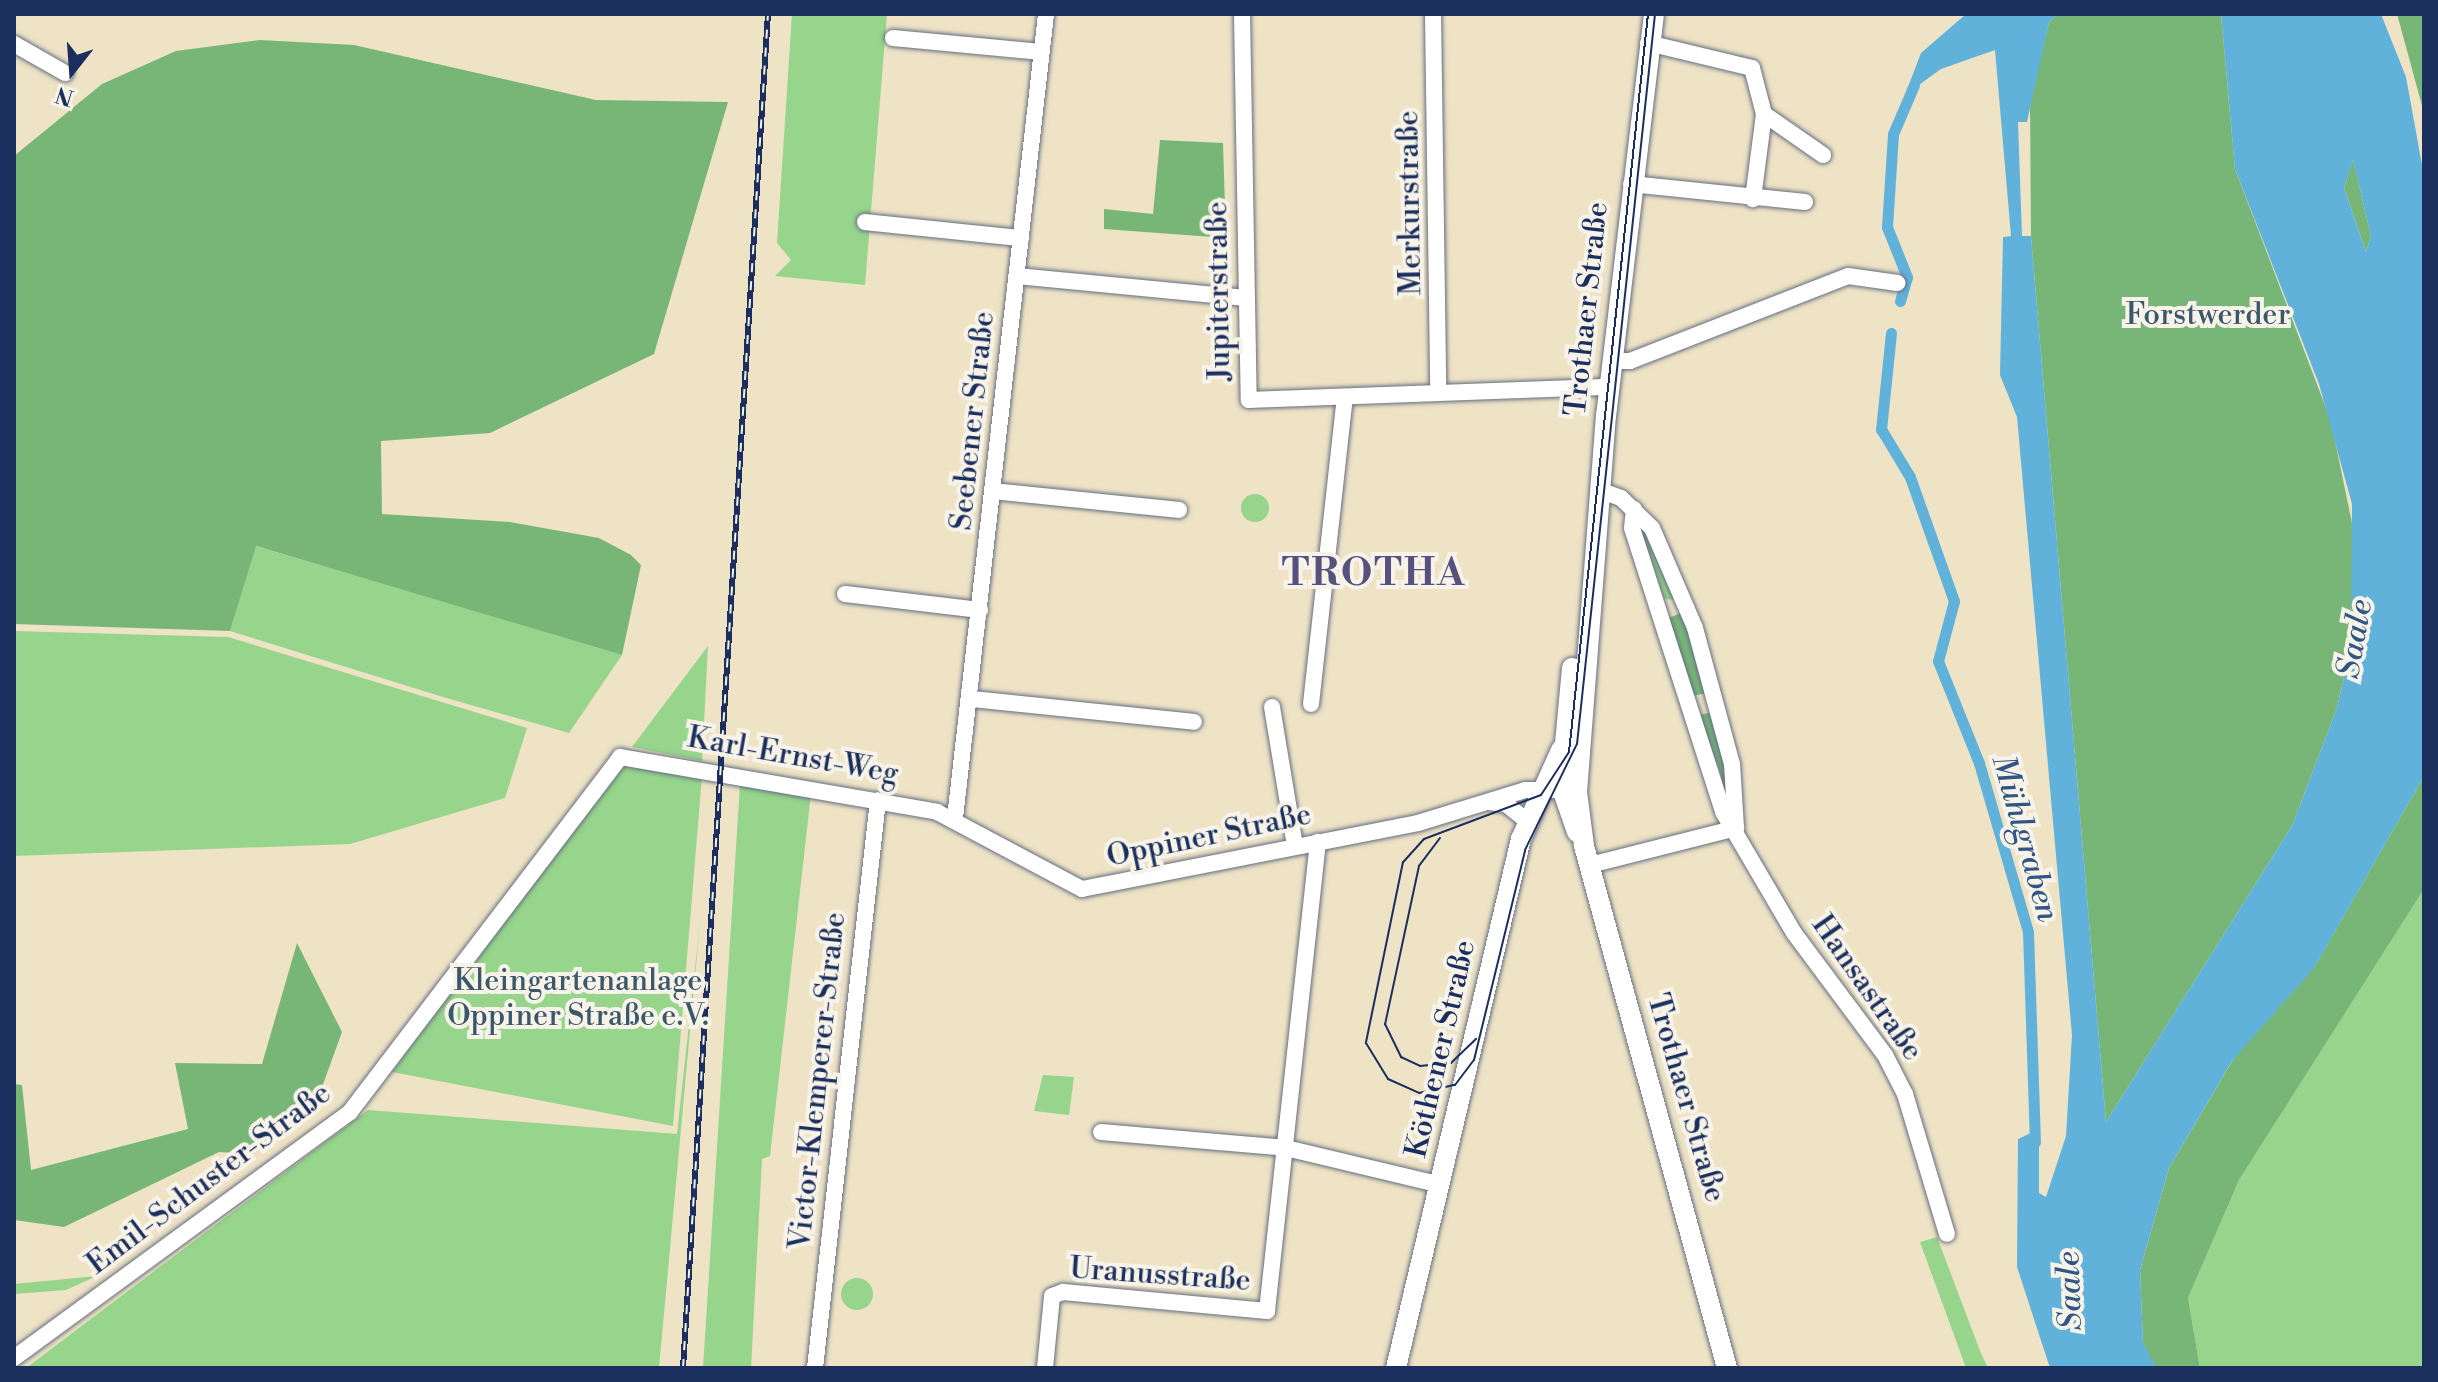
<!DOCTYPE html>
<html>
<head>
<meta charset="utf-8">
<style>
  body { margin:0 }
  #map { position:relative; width:2438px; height:1382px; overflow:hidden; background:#eee3c5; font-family:"Libre Bodoni",serif }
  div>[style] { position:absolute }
  .green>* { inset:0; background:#96d58b }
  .round { border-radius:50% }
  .forest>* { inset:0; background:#78b677 }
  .water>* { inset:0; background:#60b2db }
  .canal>* { height:11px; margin:-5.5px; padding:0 5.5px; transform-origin:5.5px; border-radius:5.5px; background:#60b2db }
  .roads { filter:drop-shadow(0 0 2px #656e82) drop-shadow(0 0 2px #656e82) }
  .minor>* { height:16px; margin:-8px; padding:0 8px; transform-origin:8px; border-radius:8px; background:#fff }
  .major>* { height:20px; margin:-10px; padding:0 10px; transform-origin:10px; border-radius:10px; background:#fff }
  .tram>* { height:2px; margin:-1px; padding:0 1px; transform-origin:1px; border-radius:1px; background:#1b2f5e }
  .rail>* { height:6px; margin-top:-3px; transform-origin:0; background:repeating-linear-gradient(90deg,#f7f3e8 0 9px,#1b2f5e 0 18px); box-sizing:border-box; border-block:2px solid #1b2f5e }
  span { translate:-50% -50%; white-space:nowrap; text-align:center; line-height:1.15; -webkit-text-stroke:8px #f7f3e8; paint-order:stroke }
  .street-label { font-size:30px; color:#1b2f5e }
  .park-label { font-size:30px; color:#3a5869 }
  .water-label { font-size:32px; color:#305684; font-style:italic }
  .district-label { font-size:38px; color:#585180; font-weight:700; letter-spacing:2px }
  .frame { position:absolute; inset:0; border:16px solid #1b2f5e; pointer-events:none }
  .north { position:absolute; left:32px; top:32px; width:80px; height:80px; -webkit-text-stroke:6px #f7f3e8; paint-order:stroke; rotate:197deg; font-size:22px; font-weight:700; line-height:32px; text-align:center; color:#1b2f5e }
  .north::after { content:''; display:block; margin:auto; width:28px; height:36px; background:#1b2f5e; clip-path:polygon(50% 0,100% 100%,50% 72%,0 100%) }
</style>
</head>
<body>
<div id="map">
  <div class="green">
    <i style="clip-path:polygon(792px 14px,887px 14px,865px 285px,775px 276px,791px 260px,777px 243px)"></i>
    <i class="round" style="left:1241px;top:494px;width:28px;height:28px"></i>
    <i style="clip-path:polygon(1637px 520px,1646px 528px,1676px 600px,1664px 599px)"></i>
    <i style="clip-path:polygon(255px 546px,415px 593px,622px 655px,569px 733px,443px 697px,230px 631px)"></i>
    <i style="clip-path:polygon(14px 631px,228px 637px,527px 728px,505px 798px,350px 844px,14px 856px)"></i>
    <i style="clip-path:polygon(708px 646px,702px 761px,632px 747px)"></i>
    <i style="clip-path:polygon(632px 763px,702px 776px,673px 1126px,392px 1072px,619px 766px)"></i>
    <i style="clip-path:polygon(740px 784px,811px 794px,770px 1156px,762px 1159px,751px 1368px,703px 1368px)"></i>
    <i style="clip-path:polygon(2424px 889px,2424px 1368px,2200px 1368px,2188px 1298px,2239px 1180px)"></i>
    <i style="clip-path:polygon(700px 922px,659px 1368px,26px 1368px,368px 1110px,677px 1134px)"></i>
    <i style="clip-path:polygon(1043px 1075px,1074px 1077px,1069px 1115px,1034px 1111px)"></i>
    <i style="clip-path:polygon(1937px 1237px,1980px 1351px,1988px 1368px,1966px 1368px,1920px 1242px)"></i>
    <i style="clip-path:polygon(97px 1276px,66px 1290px,14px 1294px,14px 1284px)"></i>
    <i class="round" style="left:841px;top:1278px;width:32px;height:32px"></i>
  </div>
  <div class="forest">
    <i style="clip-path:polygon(2058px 14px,2221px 14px,2235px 169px,2331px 421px,2355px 538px,2351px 646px,2337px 708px,2292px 826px,2106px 1122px,2031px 236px,2030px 100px,2049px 22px)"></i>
    <i style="clip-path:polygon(2397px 14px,2424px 14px,2424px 113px)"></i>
    <i style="clip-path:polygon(260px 40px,354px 45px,596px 100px,728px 102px,654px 354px,490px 433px,381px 441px,382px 514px,510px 522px,599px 538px,631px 555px,641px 565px,622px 655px,256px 546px,230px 631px,14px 624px,14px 156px,102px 84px,176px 51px)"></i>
    <i style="clip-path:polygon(1160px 140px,1223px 143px,1226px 238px,1104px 229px,1104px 209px,1153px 214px)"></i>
    <i style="clip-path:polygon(2353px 159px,2371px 236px,2366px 252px,2344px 188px)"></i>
    <i style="clip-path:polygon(1683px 612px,1708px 693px,1691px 696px,1669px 618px)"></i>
    <i style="clip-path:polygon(1713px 712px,1729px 775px,1726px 788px,1699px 715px)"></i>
    <i style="clip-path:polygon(2424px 776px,2424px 889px,2239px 1180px,2188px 1298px,2200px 1368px,2155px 1368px,2143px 1343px,2140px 1270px,2169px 1168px,2234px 1058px,2315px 966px)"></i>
    <i style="clip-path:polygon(297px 943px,342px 1032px,322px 1087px,289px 1126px,254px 1154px,219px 1152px,64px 1227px,14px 1220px,14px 1084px,22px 1085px,31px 1170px,188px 1129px,175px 1063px,262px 1064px)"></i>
  </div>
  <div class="water">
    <i style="clip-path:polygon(evenodd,1966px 14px,2058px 14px,2049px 22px,2027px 122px,2018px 122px,2022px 236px,2031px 236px,2106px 1122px,2292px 826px,2337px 708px,2351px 646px,2352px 504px,2319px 384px,2235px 169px,2221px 14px,2381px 14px,2406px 77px,2424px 176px,2424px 776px,2314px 968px,2232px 1061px,2169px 1168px,2140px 1270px,2143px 1342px,2156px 1368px,2050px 1368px,2017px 1267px,2018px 1139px,2039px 1129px,2039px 1193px,2046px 1197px,2066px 1136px,2072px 1035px,2017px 417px,2000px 375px,2003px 237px,2011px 236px,1995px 50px,1941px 69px,1905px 95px,1921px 53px,1966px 14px,2353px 160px,2371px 236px,2366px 252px,2344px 188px,2353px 160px)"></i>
  </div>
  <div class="canal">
    <i style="left:1900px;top:301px;width:25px;rotate:-74deg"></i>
    <i style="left:1907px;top:277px;width:54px;rotate:-111.8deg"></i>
    <i style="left:1887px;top:227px;width:93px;rotate:-86.3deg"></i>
    <i style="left:1893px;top:134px;width:53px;rotate:-66.8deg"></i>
    <i style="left:1891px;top:333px;width:97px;rotate:95.9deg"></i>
    <i style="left:1881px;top:429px;width:56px;rotate:58.9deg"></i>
    <i style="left:1910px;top:477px;width:132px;rotate:70.5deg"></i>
    <i style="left:1954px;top:601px;width:62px;rotate:104.9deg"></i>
    <i style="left:1938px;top:661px;width:110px;rotate:68.1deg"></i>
    <i style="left:1979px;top:763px;width:176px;rotate:73.8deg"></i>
    <i style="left:2028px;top:932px;width:210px;rotate:88.1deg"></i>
  </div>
  <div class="roads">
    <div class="minor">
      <i style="left:1242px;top:14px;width:386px;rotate:89deg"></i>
      <i style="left:1249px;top:400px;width:360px;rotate:-2.1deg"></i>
      <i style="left:1433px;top:14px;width:378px;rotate:89.2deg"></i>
      <i style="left:893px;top:38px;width:149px;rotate:5.4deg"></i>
      <i style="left:1648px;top:43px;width:107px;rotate:13.5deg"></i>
      <i style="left:1752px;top:68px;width:48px;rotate:75.4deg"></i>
      <i style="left:1764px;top:114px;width:86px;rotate:97.4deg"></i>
      <i style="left:14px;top:44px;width:59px;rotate:29.6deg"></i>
      <i style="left:1764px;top:114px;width:72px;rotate:34.8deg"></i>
      <i style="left:1631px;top:184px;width:175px;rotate:5.9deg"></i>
      <i style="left:865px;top:222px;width:157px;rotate:5.9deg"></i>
      <i style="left:1017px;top:276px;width:230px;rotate:5.5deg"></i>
      <i style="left:1612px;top:361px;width:18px"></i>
      <i style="left:1630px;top:361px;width:234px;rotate:-21.3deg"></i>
      <i style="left:1848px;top:276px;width:50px;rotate:8deg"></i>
      <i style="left:1599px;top:490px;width:23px;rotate:20deg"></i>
      <i style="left:1621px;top:498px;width:43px;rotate:44.1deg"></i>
      <i style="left:1652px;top:528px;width:109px;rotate:66.7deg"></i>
      <i style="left:1695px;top:628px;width:141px;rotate:74.8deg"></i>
      <i style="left:1732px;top:764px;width:64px;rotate:86.4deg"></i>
      <i style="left:993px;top:491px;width:187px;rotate:5.8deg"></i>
      <i style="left:1634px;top:509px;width:19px;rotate:96deg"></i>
      <i style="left:1632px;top:528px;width:298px;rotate:72.2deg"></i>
      <i style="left:1723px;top:812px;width:140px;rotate:59.6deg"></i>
      <i style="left:1794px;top:933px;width:152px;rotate:53.3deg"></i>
      <i style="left:1885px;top:1055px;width:44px;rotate:62.9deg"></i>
      <i style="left:1905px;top:1094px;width:146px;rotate:73.3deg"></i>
      <i style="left:845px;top:594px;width:136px;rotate:6.8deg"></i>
      <i style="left:973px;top:699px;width:222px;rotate:5.9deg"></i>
      <i style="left:1311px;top:704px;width:309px;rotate:-83.7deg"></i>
      <i style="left:1272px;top:707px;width:141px;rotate:80.6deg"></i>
      <i style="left:1489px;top:802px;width:17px;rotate:7deg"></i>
      <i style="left:1506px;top:804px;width:28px;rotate:39deg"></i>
      <i style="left:955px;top:818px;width:809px;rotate:-83.54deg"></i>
      <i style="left:1590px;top:865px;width:151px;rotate:-14.2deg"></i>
      <i style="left:1101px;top:1132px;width:186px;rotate:4.9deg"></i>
      <i style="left:1286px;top:1148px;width:159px;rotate:13.4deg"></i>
      <i style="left:14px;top:1358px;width:416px;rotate:-36.2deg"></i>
      <i style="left:350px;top:1112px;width:446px;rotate:-52.7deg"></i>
      <i style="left:620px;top:757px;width:322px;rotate:9.8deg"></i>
      <i style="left:937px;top:812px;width:164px;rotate:28deg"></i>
      <i style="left:1082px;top:889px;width:342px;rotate:-11.1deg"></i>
      <i style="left:1418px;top:823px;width:112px;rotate:-17.1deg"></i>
      <i style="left:1525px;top:790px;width:27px"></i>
      <i style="left:815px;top:1368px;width:571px;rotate:-83.67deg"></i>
      <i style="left:1045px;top:1368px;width:72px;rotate:-84.4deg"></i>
      <i style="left:1052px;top:1296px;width:12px;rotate:-20deg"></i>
      <i style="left:1063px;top:1292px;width:205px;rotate:5.3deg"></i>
      <i style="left:1267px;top:1311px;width:472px;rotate:-83.8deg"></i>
    </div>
    <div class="major">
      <i style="left:1654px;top:14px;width:404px;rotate:96.8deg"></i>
      <i style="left:1606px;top:415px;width:378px;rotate:94.4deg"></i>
      <i style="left:1577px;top:792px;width:54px;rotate:82.6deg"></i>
      <i style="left:1584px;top:846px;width:541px;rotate:74.68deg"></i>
      <i style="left:1572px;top:668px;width:119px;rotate:95.3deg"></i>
      <i style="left:1561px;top:786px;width:49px;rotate:70.8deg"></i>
      <i style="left:1396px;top:1368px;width:544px;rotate:-76.71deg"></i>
      <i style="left:1521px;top:839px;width:98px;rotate:-65.8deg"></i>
    </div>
  </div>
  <div class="tram">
    <i style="left:1648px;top:14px;width:742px;rotate:96.11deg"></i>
    <i style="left:1569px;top:752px;width:51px;rotate:123.1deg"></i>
    <i style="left:1541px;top:795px;width:125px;rotate:159.4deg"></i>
    <i style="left:1424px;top:839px;width:31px;rotate:132deg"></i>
    <i style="left:1403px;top:862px;width:185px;rotate:101.6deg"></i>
    <i style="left:1366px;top:1043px;width:42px;rotate:58.6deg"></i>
    <i style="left:1388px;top:1079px;width:34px;rotate:24deg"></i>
    <i style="left:1419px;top:1093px;width:37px;rotate:-13deg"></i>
    <i style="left:1455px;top:1085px;width:31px;rotate:-53deg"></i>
    <i style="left:1474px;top:1060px;width:216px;rotate:-76.3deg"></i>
    <i style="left:1525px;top:850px;width:118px;rotate:-63.9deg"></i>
    <i style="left:1577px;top:744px;width:734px;rotate:-83.9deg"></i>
    <i style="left:1440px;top:838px;width:35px;rotate:127deg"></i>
    <i style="left:1419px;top:866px;width:162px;rotate:102.1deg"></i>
    <i style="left:1385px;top:1024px;width:37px;rotate:64deg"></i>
    <i style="left:1401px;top:1057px;width:21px;rotate:25deg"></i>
    <i style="left:1420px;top:1066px;width:31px;rotate:-6deg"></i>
    <i style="left:1451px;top:1063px;width:35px;rotate:-44deg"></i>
  </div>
  <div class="rail">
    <i style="left:683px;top:1368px;width:1357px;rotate:-86.41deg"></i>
  </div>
  <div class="street-label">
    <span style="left:1410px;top:203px;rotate:-91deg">Merkurstraße</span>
    <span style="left:1219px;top:291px;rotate:-91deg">Jupiterstraße</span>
    <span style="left:1587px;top:309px;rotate:-84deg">Trothaer Straße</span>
    <span style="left:973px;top:421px;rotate:-84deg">Seebener Straße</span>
    <span style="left:793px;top:756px;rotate:10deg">Karl-Ernst-Weg</span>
    <span style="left:1209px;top:836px;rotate:-12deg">Oppiner Straße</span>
    <span style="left:1867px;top:988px;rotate:55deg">Hansastraße</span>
    <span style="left:1441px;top:1049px;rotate:-77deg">Köthener Straße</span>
    <span style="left:818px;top:1081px;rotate:-84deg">Victor-Klemperer-Straße</span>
    <span style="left:1686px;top:1098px;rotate:74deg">Trothaer Straße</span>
    <span style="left:209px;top:1179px;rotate:-37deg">Emil-Schuster-Straße</span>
    <span style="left:1160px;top:1275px;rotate:4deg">Uranusstraße</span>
  </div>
  <div class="park-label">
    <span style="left:2208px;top:315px">Forstwerder</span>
    <span style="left:578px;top:998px">Kleingartenanlage<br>Oppiner Straße e.V.</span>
  </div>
  <div class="water-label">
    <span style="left:2355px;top:639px;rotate:-80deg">Saale</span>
    <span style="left:2025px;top:838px;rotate:74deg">Mühlgraben</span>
    <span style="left:2070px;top:1291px;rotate:-92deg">Saale</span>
  </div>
  <div class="district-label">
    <span style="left:1374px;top:574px">TROTHA</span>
  </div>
  <div class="frame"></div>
  <div class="north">N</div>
</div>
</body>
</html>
